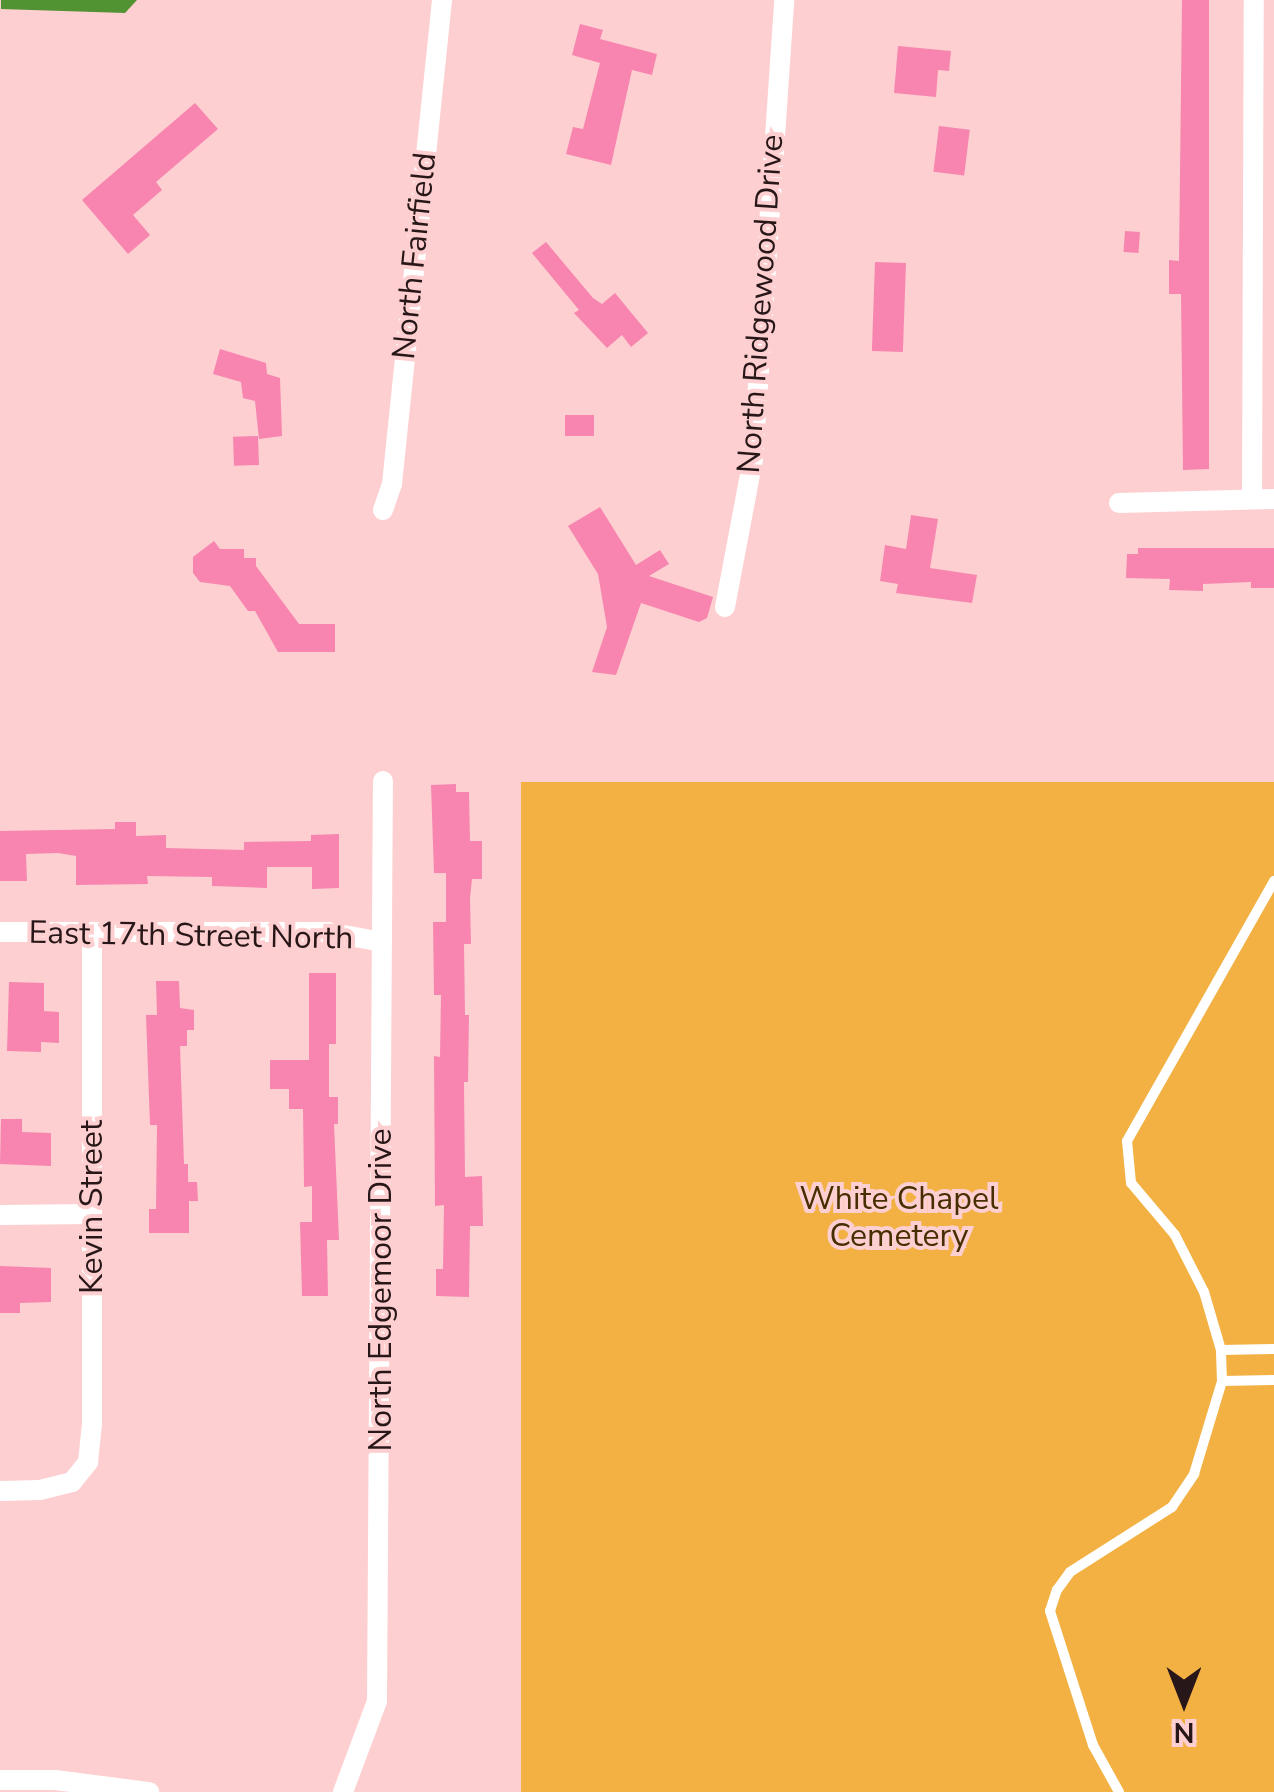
<!DOCTYPE html>
<html>
<head>
<meta charset="utf-8">
<style>
  body { margin:0 }
  #map { position:relative; width:1274px; height:1792px; overflow:hidden; background:#fecfd0; font-family:"Nunito Sans",sans-serif }
  div>[style] { position:absolute }
  .green>* { inset:0; background:#f2b142; transform-origin:0 0 }
  .water>* { inset:0; background:#519233 }
  .building>* { inset:0; background:#f785b0; transform-origin:0 0 }
  .lane>* { height:10px; margin:-5px; padding:0 5px; transform-origin:5px; border-radius:5px; background:#fff }
  .street>* { height:20px; margin:-10px; padding:0 10px; transform-origin:10px; border-radius:10px; background:#fff }
  span { translate:-50% -50%; white-space:nowrap; text-align:center; line-height:1.15; -webkit-text-stroke:8px #fecfd0; paint-order:stroke }
  .street-label { font-size:32px; color:#281718 }
  .park-label { font-size:32px; color:#472e00 }
  .north { position:absolute; left:1134px; top:1652px; width:100px; height:100px; -webkit-text-stroke:8px #fecfd0; paint-order:stroke; rotate:180deg; font-size:28px; font-weight:700; line-height:40px; text-align:center; color:#281718 }
  .north::after { content:''; display:block; margin:auto; width:35px; height:45px; background:#281718; clip-path:polygon(50% 0,100% 100%,50% 72%,0 100%) }
</style>
</head>
<body>
<div id="map">
  <div class="green">
    <i style="left:1274px;top:782px;width:1010px;height:753px;rotate:90deg"></i>
  </div>
  <div class="water">
    <i style="clip-path:polygon(1px 0,137px 0,125px 13px,1px 9px)"></i>
  </div>
  <div class="building">
    <i style="clip-path:polygon(1182px 0,1209px 0,1209px 469px,1183px 470px,1181px 294px,1169px 294px,1169px 260px,1179px 261px)"></i>
    <i style="clip-path:polygon(580px 24px,603px 30px,600px 39px,657px 54px,652px 75px,632px 70px,611px 165px,566px 154px,573px 127px,583px 129px,600px 63px,572px 55px)"></i>
    <i style="clip-path:polygon(898px 46px,951px 51px,949px 71px,938px 70px,936px 97px,894px 93px)"></i>
    <i style="clip-path:polygon(195px 103px,218px 129px,156px 182px,162px 190px,133px 215px,150px 235px,128px 254px,82px 200px)"></i>
    <i style="left:939px;top:126px;width:31px;height:46px;rotate:7deg"></i>
    <i style="left:1125px;top:231px;width:15px;height:21px;rotate:4deg"></i>
    <i style="clip-path:polygon(546px 242px,593px 298px,602px 304px,615px 293px,648px 333px,631px 347px,622px 335px,607px 348px,574px 313px,579px 310px,532px 253px)"></i>
    <i style="left:875px;top:262px;width:31px;height:89px;rotate:2deg"></i>
    <i style="clip-path:polygon(220px 349px,266px 363px,267px 374px,280px 378px,282px 436px,259px 439px,255px 401px,243px 398px,241px 382px,213px 374px)"></i>
    <i style="left:594px;top:415px;width:21px;height:29px;rotate:90deg"></i>
    <i style="left:258px;top:436px;width:29px;height:25px;rotate:88deg"></i>
    <i style="clip-path:polygon(600px 507px,636px 565px,660px 550px,669px 564px,649px 576px,713px 597px,707px 618px,699px 622px,641px 603px,616px 675px,592px 672px,607px 627px,598px 574px,568px 526px)"></i>
    <i style="clip-path:polygon(911px 515px,938px 519px,930px 568px,977px 575px,972px 603px,896px 593px,898px 584px,880px 581px,885px 545px,906px 549px)"></i>
    <i style="clip-path:polygon(214px 541px,220px 549px,244px 549px,244px 558px,256px 558px,256px 566px,299px 624px,335px 624px,335px 652px,278px 652px,255px 611px,248px 611px,230px 586px,200px 582px,193px 573px,193px 557px)"></i>
    <i style="clip-path:polygon(1138px 548px,1274px 548px,1274px 588px,1251px 588px,1251px 582px,1203px 584px,1203px 591px,1169px 590px,1170px 579px,1126px 578px,1127px 554px,1138px 554px)"></i>
    <i style="clip-path:polygon(456px 784px,456px 792px,469px 792px,470px 841px,482px 841px,482px 879px,472px 879px,470px 898px,471px 944px,464px 944px,465px 1015px,469px 1015px,468px 1082px,464px 1082px,465px 1177px,482px 1176px,483px 1226px,470px 1226px,469px 1297px,436px 1296px,436px 1269px,443px 1269px,444px 1205px,435px 1206px,434px 1056px,440px 1057px,441px 995px,434px 995px,433px 922px,446px 922px,446px 873px,434px 873px,431px 785px)"></i>
    <i style="clip-path:polygon(115px 822px,136px 822px,136px 836px,166px 835px,166px 848px,244px 850px,244px 842px,311px 841px,311px 835px,339px 834px,339px 888px,312px 889px,312px 867px,267px 867px,267px 888px,212px 886px,212px 877px,147px 876px,148px 884px,76px 885px,76px 856px,58px 853px,26px 854px,27px 881px,0 881px,0 831px,115px 829px)"></i>
    <i style="clip-path:polygon(309px 973px,336px 973px,336px 1044px,329px 1044px,329px 1097px,338px 1097px,338px 1124px,334px 1124px,339px 1240px,327px 1240px,328px 1296px,302px 1296px,300px 1222px,312px 1222px,312px 1186px,304px 1187px,303px 1109px,289px 1109px,289px 1089px,270px 1089px,270px 1060px,309px 1060px)"></i>
    <i style="clip-path:polygon(156px 981px,179px 981px,180px 1008px,194px 1010px,194px 1030px,187px 1030px,187px 1046px,180px 1046px,184px 1164px,188px 1164px,188px 1182px,197px 1182px,198px 1201px,189px 1201px,189px 1233px,149px 1233px,149px 1209px,156px 1209px,157px 1125px,150px 1125px,146px 1015px,157px 1015px)"></i>
    <i style="clip-path:polygon(9px 982px,44px 983px,44px 1011px,59px 1012px,59px 1043px,41px 1042px,41px 1052px,7px 1051px)"></i>
    <i style="clip-path:polygon(1px 1119px,22px 1119px,22px 1132px,51px 1133px,51px 1166px,0 1164px)"></i>
    <i style="clip-path:polygon(0 1266px,51px 1268px,51px 1302px,20px 1303px,20px 1313px,0 1313px)"></i>
  </div>
  <div class="lane">
    <i style="left:1221px;top:1350px;width:53px;rotate:-1.1deg"></i>
    <i style="left:1222px;top:1381px;width:52px;rotate:-1.1deg"></i>
    <i style="left:1119px;top:1792px;width:54px;rotate:-119deg"></i>
    <i style="left:1093px;top:1745px;width:141px;rotate:-107.8deg"></i>
    <i style="left:1050px;top:1611px;width:22px;rotate:-72deg"></i>
    <i style="left:1057px;top:1590px;width:22px;rotate:-54deg"></i>
    <i style="left:1070px;top:1572px;width:121px;rotate:-32.5deg"></i>
    <i style="left:1172px;top:1507px;width:40px;rotate:-56deg"></i>
    <i style="left:1194px;top:1474px;width:97px;rotate:-73.2deg"></i>
    <i style="left:1222px;top:1381px;width:31px;rotate:-92deg"></i>
    <i style="left:1221px;top:1350px;width:60px;rotate:-106.3deg"></i>
    <i style="left:1204px;top:1292px;width:64px;rotate:-117deg"></i>
    <i style="left:1175px;top:1235px;width:68px;rotate:-130.2deg"></i>
    <i style="left:1131px;top:1183px;width:42px;rotate:-95.4deg"></i>
    <i style="left:1127px;top:1141px;width:299px;rotate:-60.5deg"></i>
  </div>
  <div class="street">
    <i style="left:1252px;top:499px;width:499px;rotate:-89.8deg"></i>
    <i style="left:1119px;top:503px;width:155px;rotate:-1.5deg"></i>
    <i style="left:383px;top:510px;width:28px;rotate:-71deg"></i>
    <i style="left:392px;top:484px;width:487px;rotate:-84.1deg"></i>
    <i style="left:725px;top:607px;width:151px;rotate:-79.3deg"></i>
    <i style="left:753px;top:459px;width:460px;rotate:-86.1deg"></i>
    <i style="left:0;top:932px;width:328px"></i>
    <i style="left:328px;top:932px;width:55px;rotate:10.5deg"></i>
    <i style="left:0;top:1215px;width:91px;rotate:-0.6deg"></i>
    <i style="left:0;top:1491px;width:40px;rotate:-1.4deg"></i>
    <i style="left:40px;top:1490px;width:33px;rotate:-14deg"></i>
    <i style="left:72px;top:1482px;width:26px;rotate:-51deg"></i>
    <i style="left:88px;top:1462px;width:38px;rotate:-84deg"></i>
    <i style="left:92px;top:1424px;width:492px;rotate:-90deg"></i>
    <i style="left:0;top:1780px;width:55px"></i>
    <i style="left:55px;top:1780px;width:95px;rotate:7.3deg"></i>
    <i style="left:343px;top:1792px;width:97px;rotate:-69.5deg"></i>
    <i style="left:377px;top:1701px;width:920px;rotate:-89.63deg"></i>
  </div>
  <div class="street-label">
    <span style="left:415px;top:256px;rotate:-84deg">North Fairfield</span>
    <span style="left:761px;top:304px;rotate:-86deg">North Ridgewood Drive</span>
    <span style="left:191px;top:936px;rotate:1deg">East 17th Street North</span>
    <span style="left:92px;top:1207px;rotate:-90deg">Kevin Street</span>
    <span style="left:381px;top:1290px;rotate:-90deg">North Edgemoor Drive</span>
  </div>
  <div class="park-label">
    <span style="left:899px;top:1218px">White Chapel<br>Cemetery</span>
  </div>
  <div class="north">N</div>
</div>
</body>
</html>
